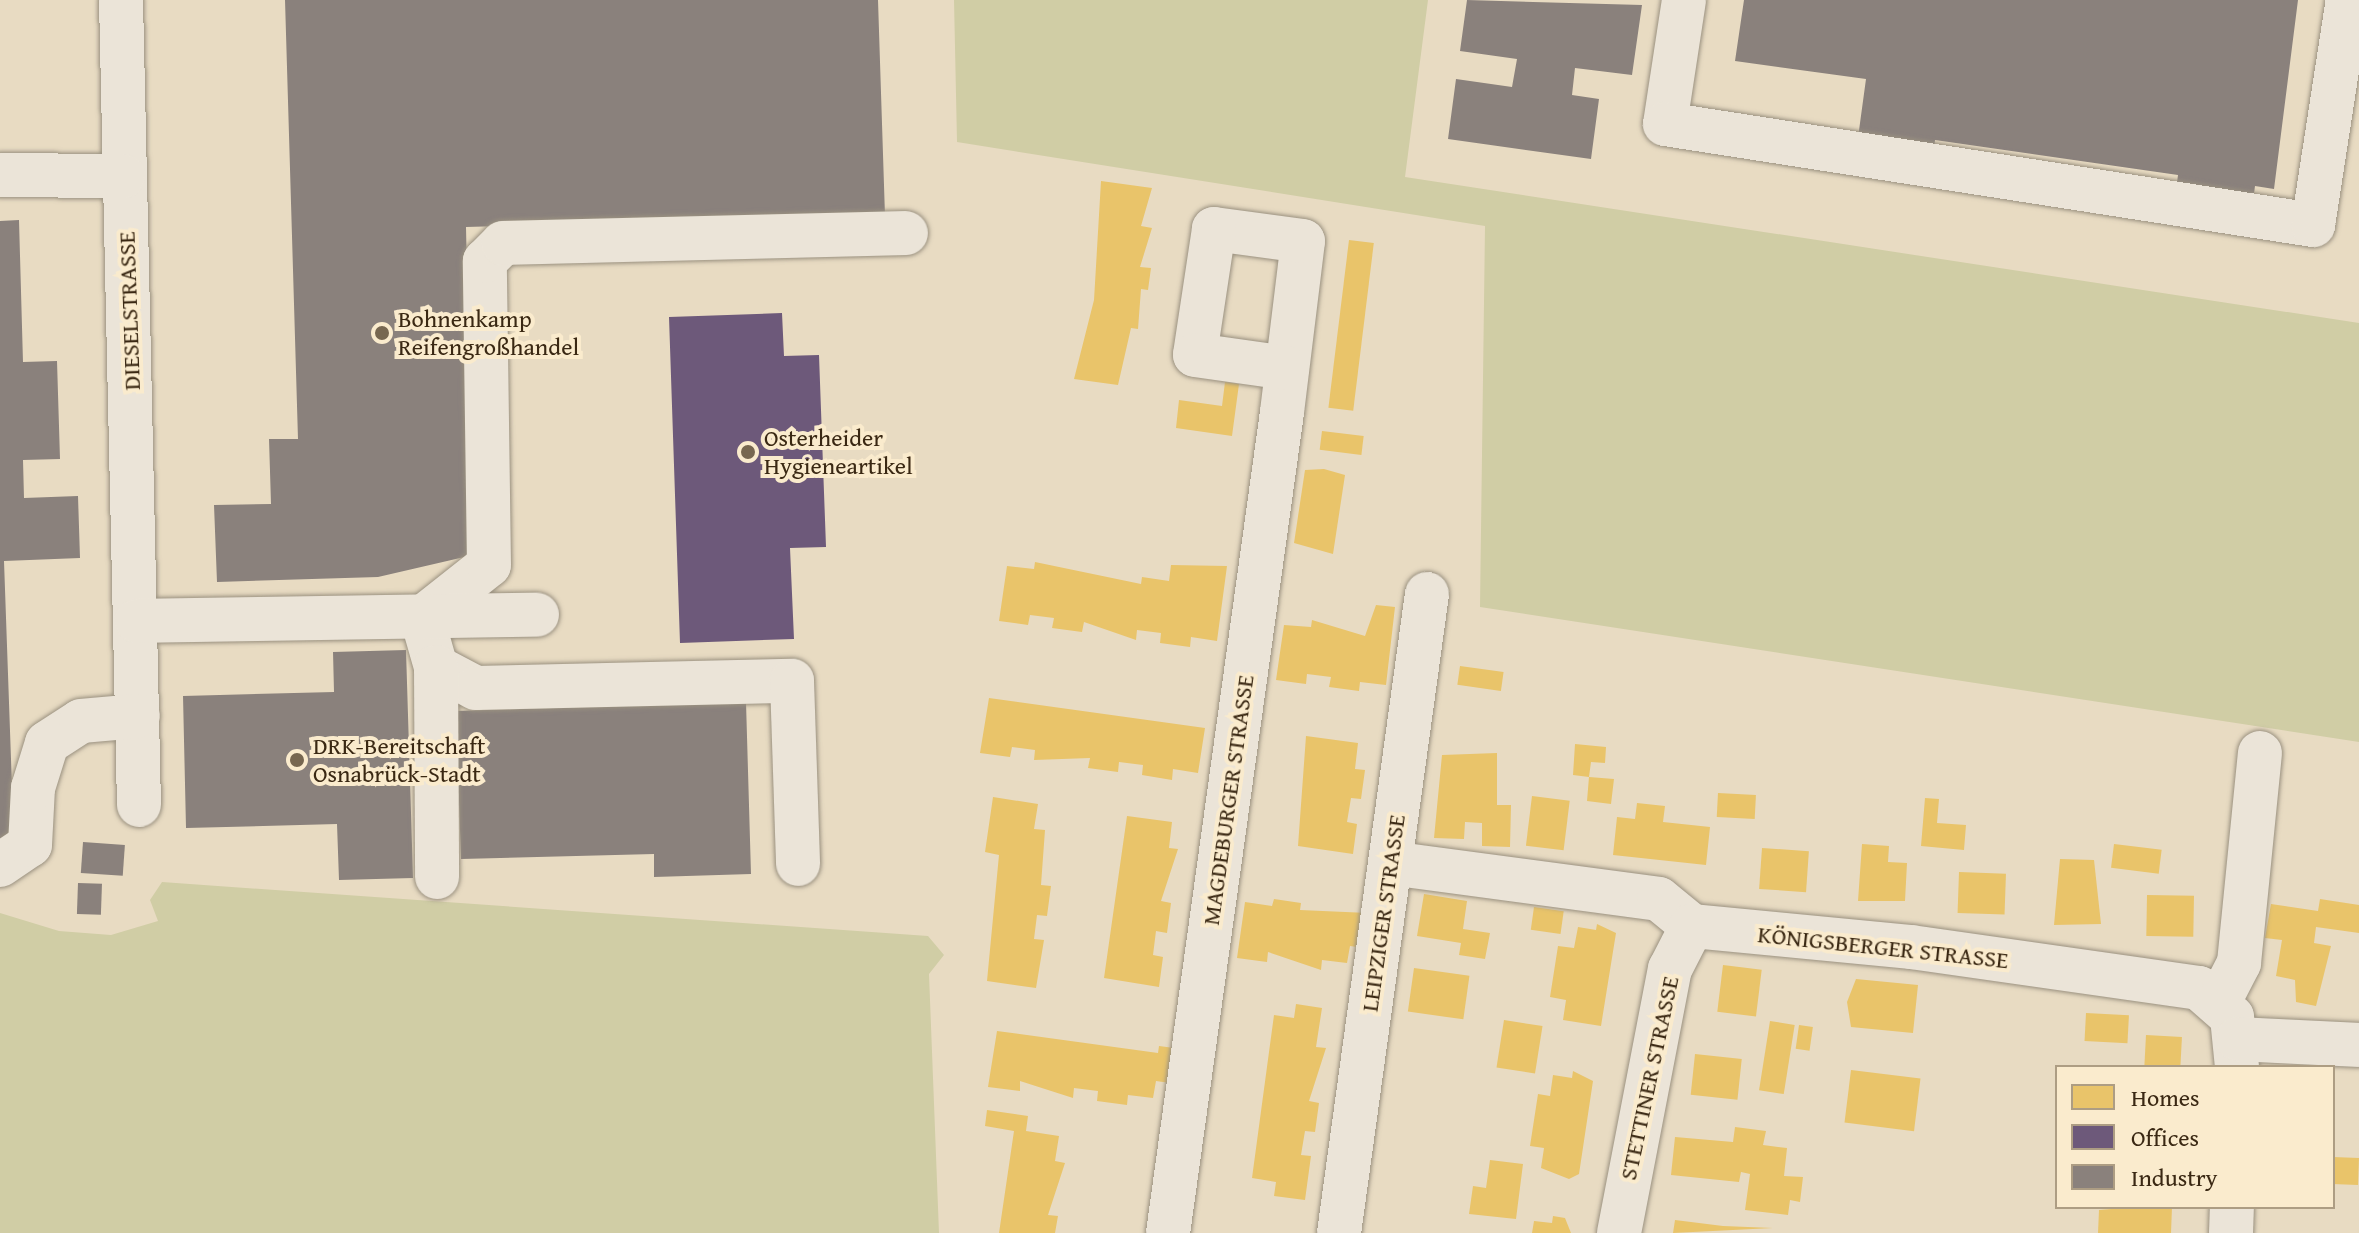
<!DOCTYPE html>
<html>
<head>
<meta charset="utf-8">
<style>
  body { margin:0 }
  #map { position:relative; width:2359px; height:1233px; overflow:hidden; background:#e8dbc2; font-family:"Gentium Book Plus",serif }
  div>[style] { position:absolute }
  .green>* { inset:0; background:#d0cda5 }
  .homes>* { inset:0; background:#e9c46a; transform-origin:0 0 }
  .offices>* { inset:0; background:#6d597a }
  .industry>* { inset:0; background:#8a817c; transform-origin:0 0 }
  .roads { filter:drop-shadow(0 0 2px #9a9180) drop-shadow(0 0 2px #9a9180) }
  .minor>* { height:44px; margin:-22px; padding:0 22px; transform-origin:22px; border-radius:22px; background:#ebe4d8 }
  .dots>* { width:22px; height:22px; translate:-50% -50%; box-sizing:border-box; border:4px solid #faebcd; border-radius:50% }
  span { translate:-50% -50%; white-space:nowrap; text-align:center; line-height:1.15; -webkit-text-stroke:8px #faebcd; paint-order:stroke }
  .street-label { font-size:24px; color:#3a2813 }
  .poi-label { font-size:24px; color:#3a2813 }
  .left { translate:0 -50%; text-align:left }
  .legend { position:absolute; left:2055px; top:1065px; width:280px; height:144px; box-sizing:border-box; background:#faebcd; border:2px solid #ad9d83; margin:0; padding:10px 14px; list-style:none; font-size:24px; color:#3a2813 }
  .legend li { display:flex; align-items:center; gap:16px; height:40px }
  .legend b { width:40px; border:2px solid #ad9d83 }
</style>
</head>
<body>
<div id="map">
  <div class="green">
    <i style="clip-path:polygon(954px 0,1428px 0,1405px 177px,2359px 323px,2359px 742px,1480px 607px,1485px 226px,957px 142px)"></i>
    <i style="clip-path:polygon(162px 882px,928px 936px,944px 955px,929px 974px,939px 1233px,0 1233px,0 913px,59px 931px,111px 935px,158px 921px,150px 900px)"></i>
  </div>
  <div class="homes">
    <i style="clip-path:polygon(1101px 181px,1152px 188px,1141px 226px,1152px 228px,1140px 267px,1151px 268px,1148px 290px,1141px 289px,1138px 329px,1131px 328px,1118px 385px,1074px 379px,1094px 300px)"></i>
    <i style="left:1349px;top:240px;width:25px;height:169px;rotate:7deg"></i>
    <i style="clip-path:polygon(1225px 382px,1239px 384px,1232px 436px,1176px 428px,1179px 400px,1222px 406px)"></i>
    <i style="left:1322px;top:431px;width:42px;height:19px;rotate:7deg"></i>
    <i style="clip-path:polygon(1324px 469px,1345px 475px,1333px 554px,1294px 543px,1305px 470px)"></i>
    <i style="clip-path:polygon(1035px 562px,1141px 584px,1142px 577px,1169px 581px,1171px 565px,1227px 566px,1217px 641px,1191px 637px,1190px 647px,1160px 643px,1161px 633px,1137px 630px,1136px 640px,1084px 622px,1082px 632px,1052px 628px,1054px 618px,1030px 615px,1028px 625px,999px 621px,1007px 566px,1034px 569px)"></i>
    <i style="clip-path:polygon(1376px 605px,1395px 607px,1386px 685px,1360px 682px,1359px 691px,1329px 687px,1331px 677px,1307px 674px,1306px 684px,1276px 680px,1284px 625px,1311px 627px,1312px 620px,1365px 636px)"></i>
    <i style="left:1460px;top:666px;width:44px;height:19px;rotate:8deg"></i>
    <i style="clip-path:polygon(989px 698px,1205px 728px,1198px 773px,1173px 769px,1172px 780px,1142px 775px,1143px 765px,1119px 762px,1118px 772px,1088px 768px,1090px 758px,1034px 760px,1035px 750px,1012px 747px,1010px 757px,980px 753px)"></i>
    <i style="clip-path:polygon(1306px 736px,1358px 743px,1355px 769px,1365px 770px,1361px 799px,1351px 798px,1347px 822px,1357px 824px,1353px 854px,1298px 846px)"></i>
    <i style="clip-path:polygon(1575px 744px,1606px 747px,1605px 763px,1591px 762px,1589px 777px,1614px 779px,1611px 804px,1587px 801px,1589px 777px,1573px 775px)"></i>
    <i style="clip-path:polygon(1497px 753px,1497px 805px,1511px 805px,1510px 847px,1482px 846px,1482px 823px,1465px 822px,1464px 839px,1434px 838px,1442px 755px)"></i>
    <i style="left:1718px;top:793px;width:38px;height:24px;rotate:3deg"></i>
    <i style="left:1532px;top:796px;width:38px;height:50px;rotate:7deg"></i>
    <i style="clip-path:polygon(993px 797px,1038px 804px,1034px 829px,1045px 830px,1041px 885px,1051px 886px,1047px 916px,1037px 915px,1034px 939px,1044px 940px,1036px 988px,987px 981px,999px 855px,985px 852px)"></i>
    <i style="clip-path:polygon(1925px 798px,1939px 799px,1937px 823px,1966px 825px,1964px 850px,1921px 846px)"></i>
    <i style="clip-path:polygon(1637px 803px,1665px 806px,1663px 822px,1710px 827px,1706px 865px,1613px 855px,1617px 817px,1635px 819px)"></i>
    <i style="clip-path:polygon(1127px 816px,1172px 822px,1169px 848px,1178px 849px,1161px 901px,1171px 903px,1167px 933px,1156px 931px,1153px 955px,1163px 957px,1159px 987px,1104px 978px)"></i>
    <i style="clip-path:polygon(1862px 844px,1889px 846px,1888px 862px,1907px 863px,1905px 901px,1858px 901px)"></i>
    <i style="left:2114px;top:844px;width:48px;height:24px;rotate:7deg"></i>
    <i style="left:1762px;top:848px;width:47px;height:41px;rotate:4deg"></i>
    <i style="clip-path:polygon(2060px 859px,2094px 860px,2101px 924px,2054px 925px)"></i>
    <i style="left:1959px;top:872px;width:47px;height:41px;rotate:2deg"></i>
    <i style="clip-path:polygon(1424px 894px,1467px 901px,1463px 929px,1490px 933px,1485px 959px,1459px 955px,1461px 943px,1417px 936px)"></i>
    <i style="left:2147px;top:895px;width:47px;height:41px;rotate:1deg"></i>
    <i style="clip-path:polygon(1274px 899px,1301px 903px,1300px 910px,1368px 913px,1364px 948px,1350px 946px,1347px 963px,1322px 960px,1321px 970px,1268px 952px,1267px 962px,1237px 958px,1245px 902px,1272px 906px)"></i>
    <i style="clip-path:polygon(2320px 899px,2359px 905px,2359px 933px,2316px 927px,2314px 943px,2331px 946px,2316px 1006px,2296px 1002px,2295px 980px,2276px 976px,2282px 940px,2265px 938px,2271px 904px,2318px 911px)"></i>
    <i style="left:1534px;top:907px;width:30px;height:23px;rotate:8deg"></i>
    <i style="clip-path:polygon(1597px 924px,1616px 933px,1601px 1026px,1563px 1020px,1566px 1000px,1550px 997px,1558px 946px,1574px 948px,1578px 927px,1596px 930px)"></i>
    <i style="left:1723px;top:965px;width:39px;height:47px;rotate:7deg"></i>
    <i style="left:1414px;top:968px;width:56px;height:44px;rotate:8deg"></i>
    <i style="clip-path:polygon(1856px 979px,1918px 985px,1913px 1033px,1851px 1027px,1847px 1002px)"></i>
    <i style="clip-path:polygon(1296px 1004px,1322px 1008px,1316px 1047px,1326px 1048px,1309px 1101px,1319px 1103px,1315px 1132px,1305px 1131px,1301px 1155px,1311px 1156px,1305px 1200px,1274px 1196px,1276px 1182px,1252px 1178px,1274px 1015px,1294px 1018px)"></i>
    <i style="left:2086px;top:1013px;width:43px;height:28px;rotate:3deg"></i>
    <i style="left:1504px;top:1020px;width:39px;height:48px;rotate:9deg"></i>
    <i style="left:1770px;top:1021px;width:25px;height:70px;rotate:9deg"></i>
    <i style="left:1799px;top:1025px;width:14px;height:24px;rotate:8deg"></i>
    <i style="clip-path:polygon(997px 1031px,1158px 1053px,1159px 1046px,1174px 1048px,1170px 1083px,1156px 1081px,1153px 1098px,1128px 1095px,1127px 1105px,1097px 1101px,1098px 1091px,1074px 1088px,1073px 1098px,1020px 1081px,1020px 1091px,988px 1087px)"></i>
    <i style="left:2146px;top:1035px;width:36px;height:32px;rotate:3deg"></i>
    <i style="left:1695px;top:1054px;width:47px;height:41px;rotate:6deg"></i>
    <i style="left:1851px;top:1070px;width:70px;height:53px;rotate:7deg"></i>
    <i style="clip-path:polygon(1573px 1071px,1593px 1081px,1579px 1174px,1569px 1179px,1541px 1168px,1544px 1148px,1530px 1146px,1538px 1094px,1550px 1096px,1553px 1075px,1572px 1078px)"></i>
    <i style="clip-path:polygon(987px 1110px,1028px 1116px,1026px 1131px,1059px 1136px,1055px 1161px,1065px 1163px,1048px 1215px,1058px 1216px,1055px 1233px,999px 1233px,1014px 1131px,985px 1126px)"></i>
    <i style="clip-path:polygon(1735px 1127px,1766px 1131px,1763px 1145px,1787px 1148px,1784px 1176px,1803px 1177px,1800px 1202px,1790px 1200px,1788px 1215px,1745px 1210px,1750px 1174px,1741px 1172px,1739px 1182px,1671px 1175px,1675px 1137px,1733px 1142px)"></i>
    <i style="left:2333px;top:1157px;width:26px;height:27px;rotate:2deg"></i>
    <i style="clip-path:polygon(1490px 1160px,1523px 1164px,1516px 1219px,1469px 1214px,1473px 1186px,1486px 1188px)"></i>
    <i style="clip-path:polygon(2136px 1207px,2172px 1207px,2171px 1233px,2098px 1233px,2099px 1210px)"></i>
    <i style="clip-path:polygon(1553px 1216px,1565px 1218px,1571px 1233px,1532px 1233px,1534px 1221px,1552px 1223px)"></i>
    <i style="clip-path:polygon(1675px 1220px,1723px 1226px,1773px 1228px,1673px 1233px)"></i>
  </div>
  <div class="offices">
    <i style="clip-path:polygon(782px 313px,784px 356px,819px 355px,826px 547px,790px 548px,794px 639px,680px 643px,669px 317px)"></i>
  </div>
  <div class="industry">
    <i style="clip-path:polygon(285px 0,878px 0,885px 216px,466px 227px,473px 555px,378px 577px,217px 582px,214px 505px,271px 504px,269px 439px,298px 439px)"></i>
    <i style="clip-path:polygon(1467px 0,1642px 5px,1632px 75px,1575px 68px,1572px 95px,1599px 99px,1591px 159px,1448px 139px,1456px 79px,1512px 87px,1517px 59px,1460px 51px)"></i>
    <i style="clip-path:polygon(1744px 0,2298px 0,2274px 189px,2255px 186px,2253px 201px,2176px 190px,2178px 175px,1935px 140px,1933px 156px,1857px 145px,1866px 79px,1735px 61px)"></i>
    <i style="clip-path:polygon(19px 220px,23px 362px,57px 361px,60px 459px,23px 460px,24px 498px,78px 496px,80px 558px,4px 561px,14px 844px,0 845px,0 221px)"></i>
    <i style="clip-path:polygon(406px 650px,413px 878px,339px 880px,337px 824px,186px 828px,183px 696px,334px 692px,333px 652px)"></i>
    <i style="clip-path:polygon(746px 702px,751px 874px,654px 877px,654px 854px,461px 859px,456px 711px)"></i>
    <i style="left:83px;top:842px;width:42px;height:31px;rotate:4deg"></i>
    <i style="left:78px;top:883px;width:24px;height:31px;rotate:2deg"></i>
  </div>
  <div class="roads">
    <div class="minor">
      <i style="left:121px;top:0;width:805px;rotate:88.72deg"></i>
      <i style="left:1684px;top:0;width:125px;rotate:98.7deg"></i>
      <i style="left:1665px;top:124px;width:656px;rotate:8.86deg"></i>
      <i style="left:2313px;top:225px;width:228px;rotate:-81.2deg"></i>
      <i style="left:0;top:175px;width:123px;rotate:0.5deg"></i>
      <i style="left:422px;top:618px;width:85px;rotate:-38.3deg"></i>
      <i style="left:489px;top:565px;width:304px;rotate:-90.8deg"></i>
      <i style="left:485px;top:261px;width:25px;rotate:-45deg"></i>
      <i style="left:503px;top:243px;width:403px;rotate:-1.4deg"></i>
      <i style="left:422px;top:618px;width:51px;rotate:74.1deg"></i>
      <i style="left:436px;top:667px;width:45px;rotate:27.7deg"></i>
      <i style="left:476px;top:688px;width:316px;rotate:-1.3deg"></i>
      <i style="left:792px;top:681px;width:183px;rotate:88.1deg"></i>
      <i style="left:137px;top:621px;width:400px;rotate:-0.9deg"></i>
      <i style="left:436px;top:667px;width:210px;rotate:89.7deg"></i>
      <i style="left:1390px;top:863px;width:271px;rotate:7.6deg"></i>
      <i style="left:1659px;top:899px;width:43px;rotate:39.3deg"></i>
      <i style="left:1692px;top:926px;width:220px;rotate:5.5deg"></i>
      <i style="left:1911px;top:947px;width:291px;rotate:8.1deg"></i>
      <i style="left:2199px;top:988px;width:44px;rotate:41.3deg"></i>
      <i style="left:2232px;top:1017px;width:50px;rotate:84.3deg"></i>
      <i style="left:0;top:865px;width:36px;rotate:-34deg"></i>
      <i style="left:30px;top:845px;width:57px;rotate:-87deg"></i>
      <i style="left:33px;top:788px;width:47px;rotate:-72.7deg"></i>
      <i style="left:47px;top:743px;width:40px;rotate:-32.9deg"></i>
      <i style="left:81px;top:721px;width:57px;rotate:-5deg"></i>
      <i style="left:2220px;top:1000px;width:42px;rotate:-62.8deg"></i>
      <i style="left:2239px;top:963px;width:211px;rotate:-84.3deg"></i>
      <i style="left:2238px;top:1039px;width:121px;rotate:2.8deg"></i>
      <i style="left:1168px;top:1233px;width:829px;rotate:-82.09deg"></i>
      <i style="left:1282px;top:412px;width:172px;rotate:-83deg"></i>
      <i style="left:1303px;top:241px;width:90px;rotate:-172.3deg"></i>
      <i style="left:1214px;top:229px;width:127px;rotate:98.6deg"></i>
      <i style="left:1195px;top:355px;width:93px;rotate:8deg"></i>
      <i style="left:1339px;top:1233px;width:645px;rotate:-82.16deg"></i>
      <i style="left:1619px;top:1233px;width:269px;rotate:-79.1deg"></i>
      <i style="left:1670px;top:969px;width:48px;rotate:-62.9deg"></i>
      <i style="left:2231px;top:1233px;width:26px;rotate:-88deg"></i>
    </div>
  </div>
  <div class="dots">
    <i style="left:382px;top:333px;background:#776750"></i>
    <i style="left:748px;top:452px;background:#776750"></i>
    <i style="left:297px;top:760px;background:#776750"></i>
  </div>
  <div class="street-label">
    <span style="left:129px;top:311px;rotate:-92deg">DIESELSTRASSE</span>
    <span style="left:1228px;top:800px;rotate:-82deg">MAGDEBURGER STRASSE</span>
    <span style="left:1383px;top:913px;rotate:-82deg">LEIPZIGER STRASSE</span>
    <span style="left:1883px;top:947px;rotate:6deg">KÖNIGSBERGER STRASSE</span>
    <span style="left:1649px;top:1078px;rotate:-78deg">STETTINER STRASSE</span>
  </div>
  <div class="poi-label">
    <span class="left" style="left:398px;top:333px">Bohnenkamp<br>Reifengroßhandel</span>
    <span class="left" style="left:764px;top:452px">Osterheider<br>Hygieneartikel</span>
    <span class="left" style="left:313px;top:760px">DRK-Bereitschaft<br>Osnabrück-Stadt</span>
  </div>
  <ul class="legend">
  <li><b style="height:22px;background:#e9c46a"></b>Homes</li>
  <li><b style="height:22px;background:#6d597a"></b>Offices</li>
  <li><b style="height:22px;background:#8a817c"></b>Industry</li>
  </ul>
</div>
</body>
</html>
